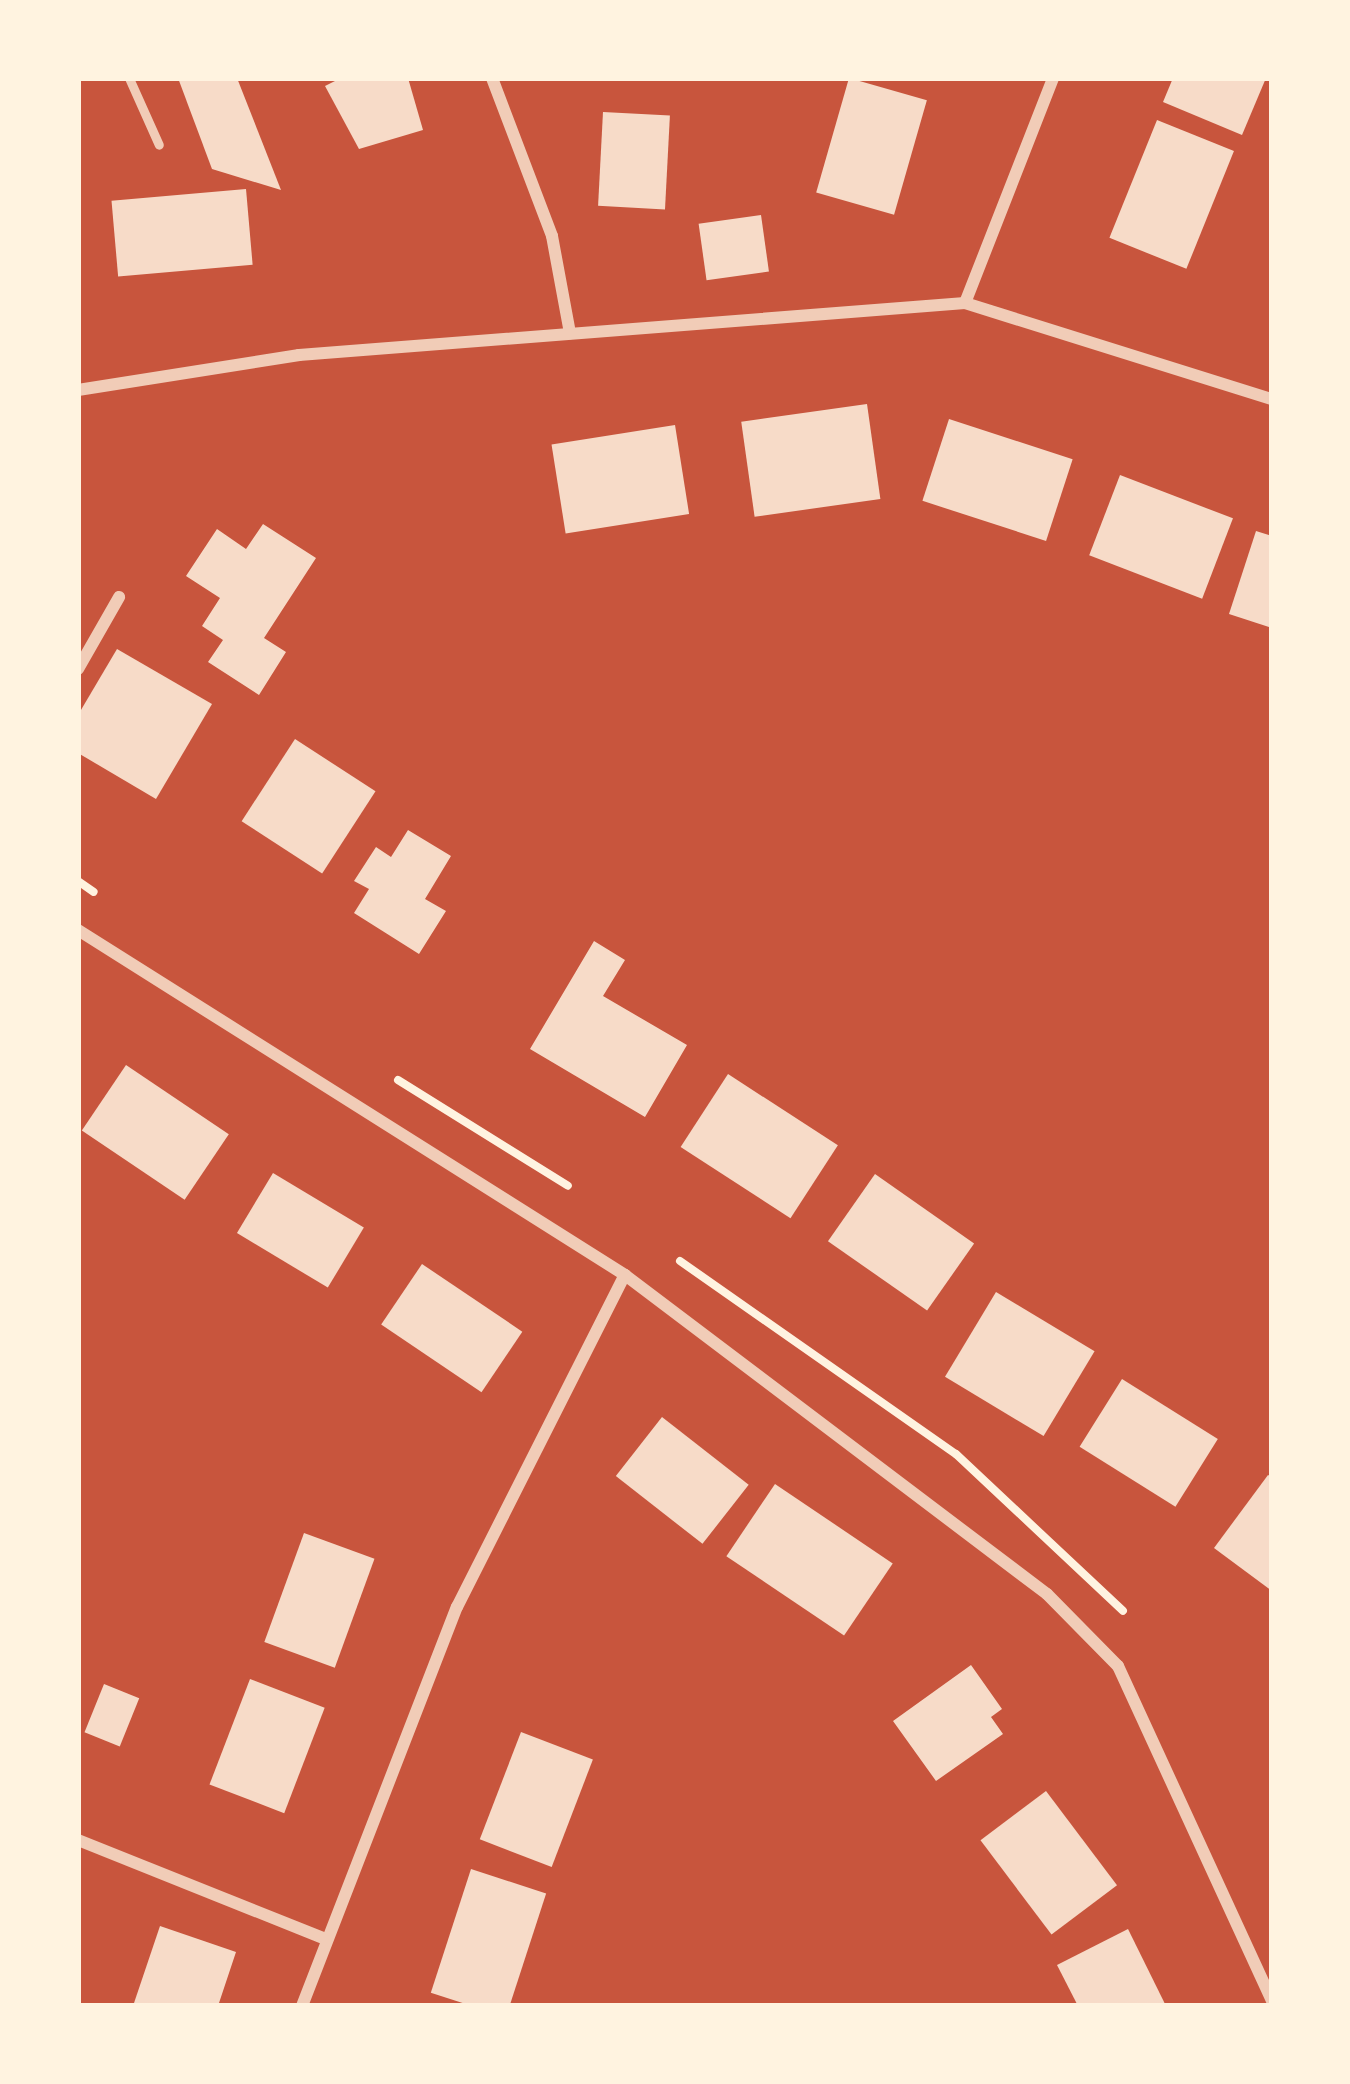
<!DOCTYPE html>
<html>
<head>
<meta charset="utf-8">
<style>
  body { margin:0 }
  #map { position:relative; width:1350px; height:2084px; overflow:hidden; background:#c8553d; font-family:"Source Sans 3",sans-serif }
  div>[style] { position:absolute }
  .building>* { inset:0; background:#f7dbc8; transform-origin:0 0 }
  .path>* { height:8px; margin:-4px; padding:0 4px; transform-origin:4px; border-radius:4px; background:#fff3e0 }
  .service>* { height:9px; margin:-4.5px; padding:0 4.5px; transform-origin:4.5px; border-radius:4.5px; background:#f1ccb7 }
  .minor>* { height:12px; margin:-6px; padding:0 6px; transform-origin:6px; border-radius:6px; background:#f1ccb7 }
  span { translate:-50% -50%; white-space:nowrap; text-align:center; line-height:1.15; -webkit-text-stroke:10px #fff3e0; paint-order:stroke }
  .frame { position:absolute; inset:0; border:81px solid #fff3e0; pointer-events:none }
</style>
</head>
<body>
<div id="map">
  <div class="building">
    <i style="clip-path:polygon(178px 78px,237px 78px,281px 190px,212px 169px)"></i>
    <i style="clip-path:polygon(341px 78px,408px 78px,423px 130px,359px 149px,325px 86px)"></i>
    <i style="left:849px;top:78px;width:81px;height:119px;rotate:16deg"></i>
    <i style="clip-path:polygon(1173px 78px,1266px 78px,1242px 135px,1163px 102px)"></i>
    <i style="left:603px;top:112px;width:67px;height:94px;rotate:3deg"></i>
    <i style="left:1157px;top:120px;width:83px;height:127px;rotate:22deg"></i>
    <i style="left:246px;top:189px;width:76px;height:135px;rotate:85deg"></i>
    <i style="left:761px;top:215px;width:57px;height:63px;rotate:82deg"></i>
    <i style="left:867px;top:404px;width:96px;height:127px;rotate:82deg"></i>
    <i style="left:949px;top:419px;width:130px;height:86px;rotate:18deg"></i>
    <i style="left:675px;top:425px;width:90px;height:125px;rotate:81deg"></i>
    <i style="left:1120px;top:475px;width:121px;height:86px;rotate:21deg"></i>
    <i style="clip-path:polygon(263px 524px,316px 558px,264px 638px,286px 652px,259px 695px,208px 662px,223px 640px,202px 626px,220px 598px,186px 576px,217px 529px,246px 549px)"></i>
    <i style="clip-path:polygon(1256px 531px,1272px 536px,1272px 628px,1229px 614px)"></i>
    <i style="clip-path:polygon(117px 649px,212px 704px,156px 799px,78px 753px,78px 715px)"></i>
    <i style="left:295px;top:739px;width:96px;height:98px;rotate:33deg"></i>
    <i style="clip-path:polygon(408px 830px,451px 856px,425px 899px,446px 911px,419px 954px,354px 913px,369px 889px,354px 881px,376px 847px,391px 857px)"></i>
    <i style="clip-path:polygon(594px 941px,625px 960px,603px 996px,687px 1045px,645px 1117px,530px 1049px)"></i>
    <i style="left:126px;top:1065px;width:124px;height:79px;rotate:34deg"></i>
    <i style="left:728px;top:1074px;width:131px;height:87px;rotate:33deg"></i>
    <i style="left:273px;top:1173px;width:106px;height:70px;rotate:31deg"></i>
    <i style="left:875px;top:1174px;width:121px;height:82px;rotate:35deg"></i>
    <i style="left:422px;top:1264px;width:121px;height:73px;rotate:34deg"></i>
    <i style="left:996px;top:1292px;width:115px;height:99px;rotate:31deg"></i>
    <i style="left:1122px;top:1379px;width:113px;height:80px;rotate:32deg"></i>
    <i style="left:662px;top:1417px;width:110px;height:75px;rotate:38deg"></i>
    <i style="clip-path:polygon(1268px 1475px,1272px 1477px,1272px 1591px,1214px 1548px)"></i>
    <i style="left:775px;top:1484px;width:142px;height:87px;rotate:34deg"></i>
    <i style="left:304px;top:1533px;width:75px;height:116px;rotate:20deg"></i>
    <i style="clip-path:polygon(971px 1665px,1002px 1709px,991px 1717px,1003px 1734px,936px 1781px,893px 1721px)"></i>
    <i style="left:250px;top:1679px;width:80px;height:113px;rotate:21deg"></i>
    <i style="left:104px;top:1684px;width:38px;height:52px;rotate:22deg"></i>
    <i style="left:521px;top:1732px;width:77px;height:115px;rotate:21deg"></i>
    <i style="left:1046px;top:1791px;width:118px;height:82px;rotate:53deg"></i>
    <i style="left:471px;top:1869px;width:79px;height:130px;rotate:18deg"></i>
    <i style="clip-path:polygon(160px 1926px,236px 1952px,218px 2006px,133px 2006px)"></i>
    <i style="clip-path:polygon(1128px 1929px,1166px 2006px,1078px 2006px,1057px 1965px)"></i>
  </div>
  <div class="path">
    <i style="left:78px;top:881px;width:19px;rotate:35deg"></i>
    <i style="left:398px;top:1080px;width:200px;rotate:31.9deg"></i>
    <i style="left:680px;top:1261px;width:337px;rotate:35deg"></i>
    <i style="left:956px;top:1454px;width:229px;rotate:43.2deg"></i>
  </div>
  <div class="service">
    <i style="left:129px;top:78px;width:73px;rotate:65.9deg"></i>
  </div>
  <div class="minor">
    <i style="left:492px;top:78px;width:169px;rotate:69.2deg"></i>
    <i style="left:552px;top:236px;width:99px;rotate:79.5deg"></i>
    <i style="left:965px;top:303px;width:242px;rotate:-68.6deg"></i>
    <i style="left:78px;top:390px;width:224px;rotate:-9deg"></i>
    <i style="left:299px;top:355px;width:668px;rotate:-4.46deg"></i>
    <i style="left:965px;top:303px;width:322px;rotate:17.4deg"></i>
    <i style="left:78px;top:669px;width:83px;rotate:-60.3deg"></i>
    <i style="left:78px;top:930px;width:647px;rotate:32.24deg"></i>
    <i style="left:625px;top:1275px;width:529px;rotate:37.09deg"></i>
    <i style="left:1047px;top:1594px;width:101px;rotate:45.4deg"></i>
    <i style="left:1118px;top:1666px;width:369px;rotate:65.3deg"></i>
    <i style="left:78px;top:1840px;width:267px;rotate:21.8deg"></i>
    <i style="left:302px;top:2006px;width:428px;rotate:-68.8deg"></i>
    <i style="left:457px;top:1607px;width:372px;rotate:-63.2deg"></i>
  </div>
  <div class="frame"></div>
</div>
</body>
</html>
